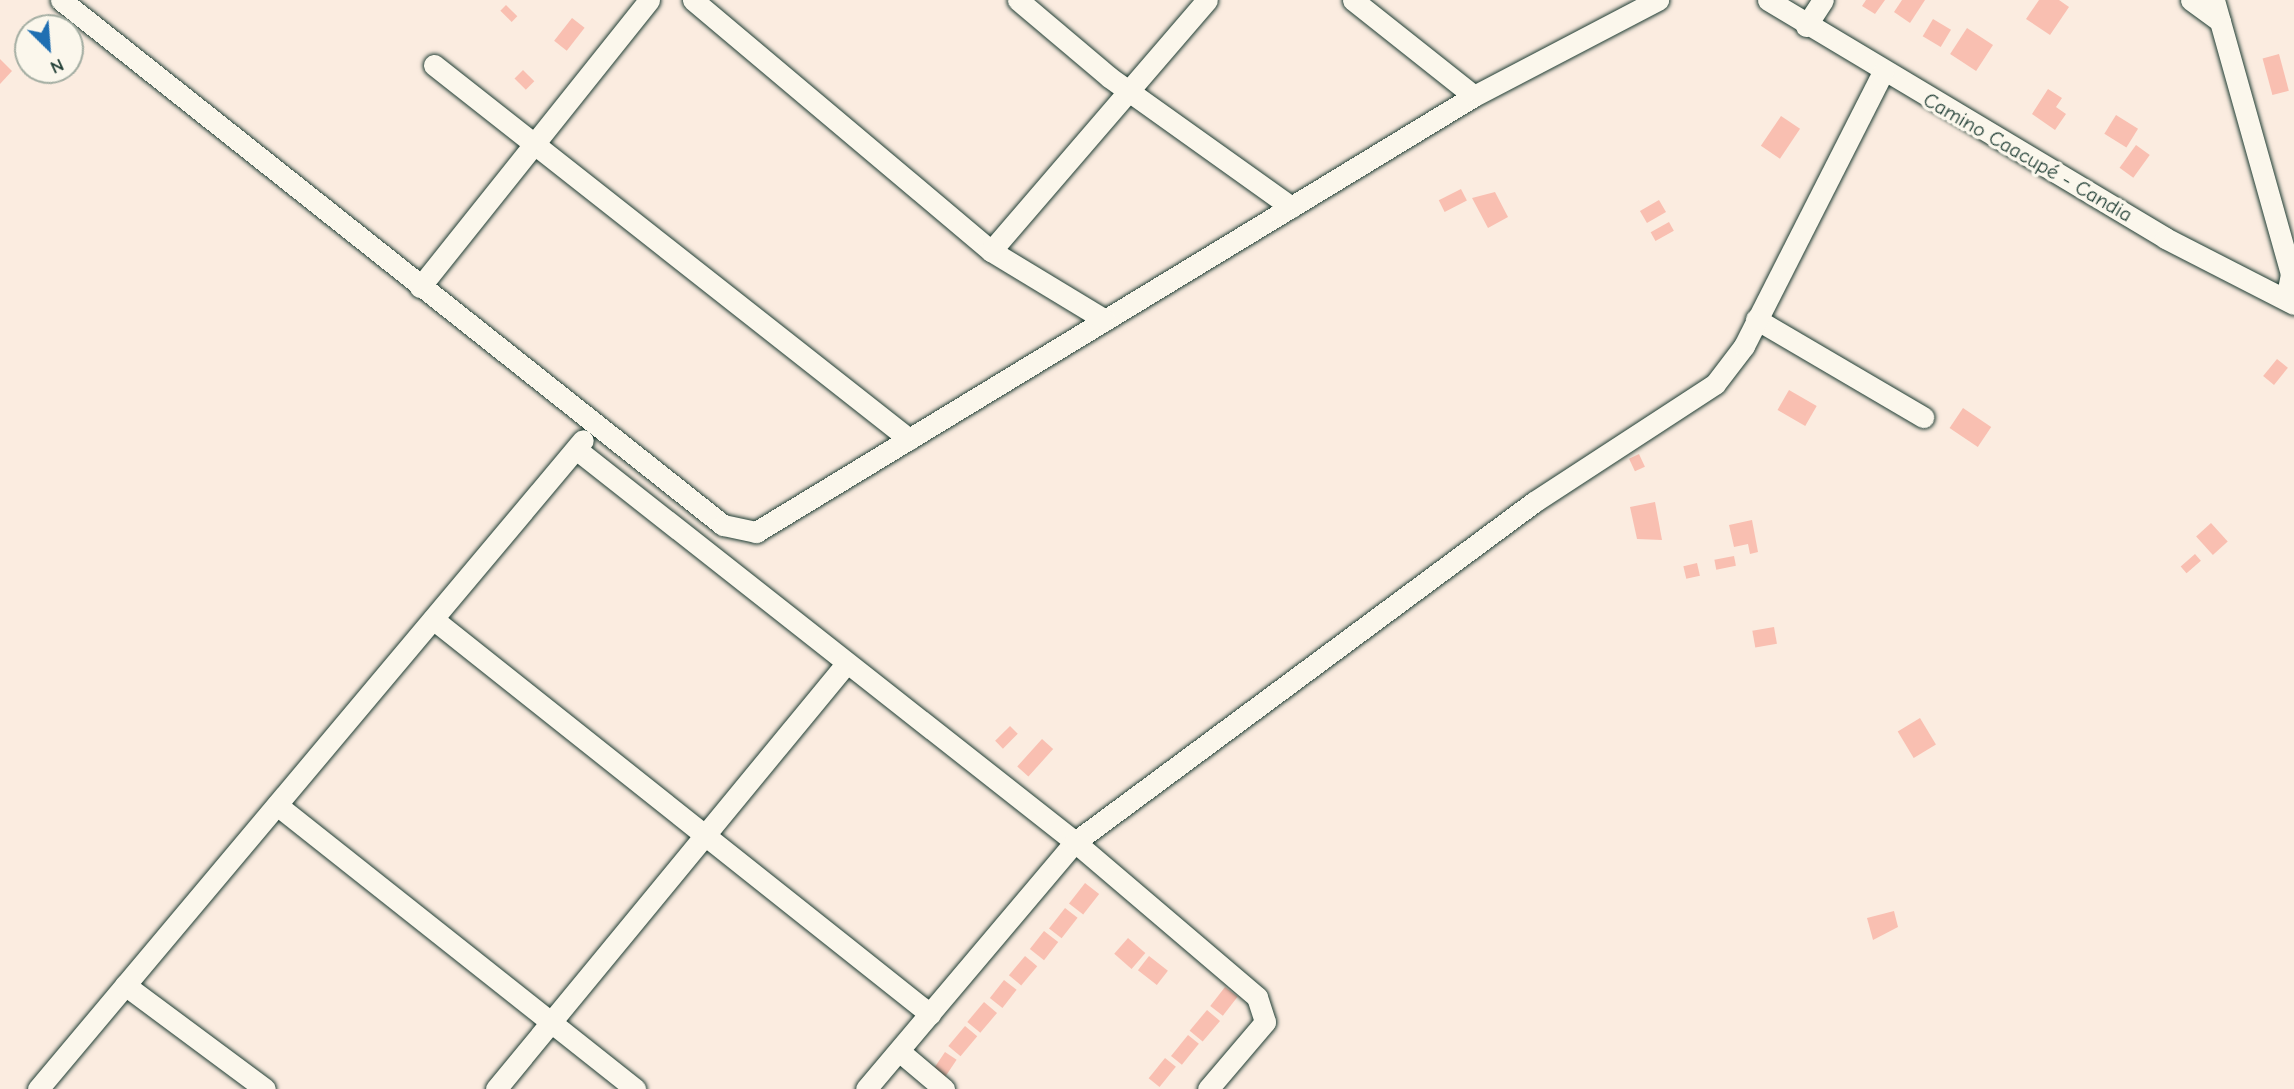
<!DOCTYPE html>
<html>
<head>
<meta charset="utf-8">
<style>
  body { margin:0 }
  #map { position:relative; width:2294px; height:1089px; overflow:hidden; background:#fbece0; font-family:"Comic Neue",sans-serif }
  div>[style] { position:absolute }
  .building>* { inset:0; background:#f9bfb1; transform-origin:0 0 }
  .roads { filter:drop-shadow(0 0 2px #1f3d34) drop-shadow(0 0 2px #1f3d34) }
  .minor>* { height:21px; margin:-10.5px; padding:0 10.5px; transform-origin:10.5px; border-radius:10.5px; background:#fbf7ec }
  span { translate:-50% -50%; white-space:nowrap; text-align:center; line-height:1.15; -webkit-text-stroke:7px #fbf7ec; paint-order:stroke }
  .street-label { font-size:21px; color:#1f3d34 }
  .north { position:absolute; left:14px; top:14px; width:70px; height:70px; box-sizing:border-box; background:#fbf7ec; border:2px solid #a3ada2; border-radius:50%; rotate:155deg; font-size:19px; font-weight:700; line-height:28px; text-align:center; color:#1f3d34 }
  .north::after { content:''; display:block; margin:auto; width:24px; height:32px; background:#1f6fb2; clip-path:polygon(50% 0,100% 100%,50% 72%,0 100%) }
</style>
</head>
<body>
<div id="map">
  <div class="building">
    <i style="clip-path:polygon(1866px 0,1885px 0,1875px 14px,1862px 6px)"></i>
    <i style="clip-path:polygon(1902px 0,1925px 0,1910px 23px,1894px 12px)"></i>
    <i style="clip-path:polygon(2039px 0,2059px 0,2069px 7px,2050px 35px,2026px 19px)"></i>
    <i style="left:506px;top:5px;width:16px;height:8px;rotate:45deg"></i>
    <i style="left:572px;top:18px;width:16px;height:29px;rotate:38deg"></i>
    <i style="left:1933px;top:19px;width:21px;height:20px;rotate:31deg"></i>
    <i style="left:1967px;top:28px;width:31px;height:31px;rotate:33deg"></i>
    <i style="left:2279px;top:54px;width:38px;height:17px;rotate:75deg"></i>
    <i style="clip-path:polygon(0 59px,12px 71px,0 84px)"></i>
    <i style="left:523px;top:70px;width:16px;height:12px;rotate:45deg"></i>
    <i style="clip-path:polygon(2048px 89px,2062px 98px,2056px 107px,2066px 114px,2055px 130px,2032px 114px)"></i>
    <i style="left:2116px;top:115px;width:26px;height:22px;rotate:32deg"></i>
    <i style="left:1781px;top:116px;width:23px;height:36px;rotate:34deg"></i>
    <i style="left:2136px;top:145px;width:17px;height:28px;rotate:36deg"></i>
    <i style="left:1461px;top:189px;width:13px;height:25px;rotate:63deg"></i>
    <i style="clip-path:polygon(1495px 192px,1508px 217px,1488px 228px,1472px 198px)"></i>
    <i style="left:1659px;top:200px;width:14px;height:22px;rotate:60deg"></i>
    <i style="left:1669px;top:222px;width:10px;height:21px;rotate:61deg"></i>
    <i style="left:2277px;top:359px;width:14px;height:22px;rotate:39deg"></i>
    <i style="left:1789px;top:390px;width:32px;height:23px;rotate:30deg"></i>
    <i style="left:1963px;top:408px;width:34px;height:24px;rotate:34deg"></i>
    <i style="left:1639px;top:454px;width:14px;height:11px;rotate:65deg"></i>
    <i style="clip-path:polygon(1655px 502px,1662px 540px,1637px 539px,1630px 507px)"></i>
    <i style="clip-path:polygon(1752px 520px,1758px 552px,1750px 554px,1748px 544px,1734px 547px,1729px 525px)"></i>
    <i style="left:2211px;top:523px;width:25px;height:20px;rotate:48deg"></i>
    <i style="left:2195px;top:554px;width:9px;height:19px;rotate:49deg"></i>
    <i style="left:1734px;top:556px;width:10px;height:20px;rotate:79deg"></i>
    <i style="left:1697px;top:563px;width:13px;height:14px;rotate:77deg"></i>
    <i style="left:1774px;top:627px;width:17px;height:22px;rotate:80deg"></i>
    <i style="left:1920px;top:718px;width:31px;height:26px;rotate:59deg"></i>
    <i style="left:1010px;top:726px;width:11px;height:21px;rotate:45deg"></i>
    <i style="left:1042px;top:739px;width:15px;height:37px;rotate:42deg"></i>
    <i style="left:1085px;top:883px;width:18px;height:26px;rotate:38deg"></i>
    <i style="left:1065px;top:908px;width:16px;height:26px;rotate:38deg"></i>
    <i style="clip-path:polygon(1894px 911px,1898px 927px,1873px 940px,1867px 918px)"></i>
    <i style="left:1044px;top:931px;width:18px;height:23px;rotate:38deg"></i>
    <i style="left:1128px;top:938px;width:23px;height:21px;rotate:41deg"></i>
    <i style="left:1025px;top:956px;width:16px;height:25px;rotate:40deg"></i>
    <i style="left:1149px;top:956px;width:24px;height:18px;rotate:38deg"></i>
    <i style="left:1004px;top:980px;width:16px;height:23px;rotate:38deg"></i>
    <i style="left:1225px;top:987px;width:16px;height:24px;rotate:38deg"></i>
    <i style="left:984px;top:1002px;width:17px;height:26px;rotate:40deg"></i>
    <i style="left:1207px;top:1010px;width:17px;height:27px;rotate:40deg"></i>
    <i style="left:965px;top:1026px;width:16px;height:26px;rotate:40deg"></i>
    <i style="left:1188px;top:1035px;width:14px;height:27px;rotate:39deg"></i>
    <i style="left:945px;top:1052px;width:14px;height:23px;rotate:34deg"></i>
    <i style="left:1165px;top:1058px;width:14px;height:26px;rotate:39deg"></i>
  </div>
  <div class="roads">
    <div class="minor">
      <i style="left:61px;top:0;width:845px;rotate:38.42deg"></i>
      <i style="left:723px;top:525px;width:34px;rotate:12deg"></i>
      <i style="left:756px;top:532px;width:840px;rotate:-31.27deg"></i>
      <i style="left:1474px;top:96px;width:208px;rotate:-27.6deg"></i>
      <i style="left:693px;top:0;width:390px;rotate:40.1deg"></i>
      <i style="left:991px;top:251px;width:133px;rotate:31.2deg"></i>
      <i style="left:1018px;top:0;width:119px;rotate:40.2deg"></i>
      <i style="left:1109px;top:77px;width:224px;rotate:35.5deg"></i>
      <i style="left:1353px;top:0;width:154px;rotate:38.4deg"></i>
      <i style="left:1768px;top:0;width:463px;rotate:30.9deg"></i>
      <i style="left:2165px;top:238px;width:145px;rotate:27.1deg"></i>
      <i style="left:2191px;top:0;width:36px;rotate:36deg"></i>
      <i style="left:2214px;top:0;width:285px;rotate:74.3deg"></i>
      <i style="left:2291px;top:274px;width:25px;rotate:101deg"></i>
      <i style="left:1806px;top:26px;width:31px;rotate:-57deg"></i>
      <i style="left:434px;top:65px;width:605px;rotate:38.22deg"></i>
      <i style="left:991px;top:251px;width:331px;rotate:-49.3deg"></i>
      <i style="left:420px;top:287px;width:367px;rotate:-51.4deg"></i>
      <i style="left:1756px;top:319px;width:194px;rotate:30.4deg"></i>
      <i style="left:576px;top:449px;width:635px;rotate:38.22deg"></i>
      <i style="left:1075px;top:842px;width:239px;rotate:40.4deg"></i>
      <i style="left:1257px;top:997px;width:26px;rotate:72deg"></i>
      <i style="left:1265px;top:1022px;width:88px;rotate:130.4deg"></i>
      <i style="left:433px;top:619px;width:635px;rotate:38.48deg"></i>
      <i style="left:277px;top:805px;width:457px;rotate:38.4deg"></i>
      <i style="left:125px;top:985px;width:174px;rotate:36.6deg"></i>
      <i style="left:899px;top:1051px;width:59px;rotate:40.2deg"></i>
      <i style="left:38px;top:1089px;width:847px;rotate:-49.98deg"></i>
      <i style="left:496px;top:1089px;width:549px;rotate:-50.54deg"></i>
      <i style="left:866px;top:1089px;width:324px;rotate:-49.8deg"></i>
      <i style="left:1075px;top:842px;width:571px;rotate:-36.53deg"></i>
      <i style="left:1534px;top:502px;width:216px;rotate:-33.1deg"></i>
      <i style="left:1715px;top:384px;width:48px;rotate:-52.7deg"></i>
      <i style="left:1744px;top:346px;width:307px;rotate:-63.1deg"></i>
    </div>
  </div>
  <div class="street-label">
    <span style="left:2028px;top:157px;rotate:30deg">Camino Caacupé - Candia</span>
  </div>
  <div class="north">N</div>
</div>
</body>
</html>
